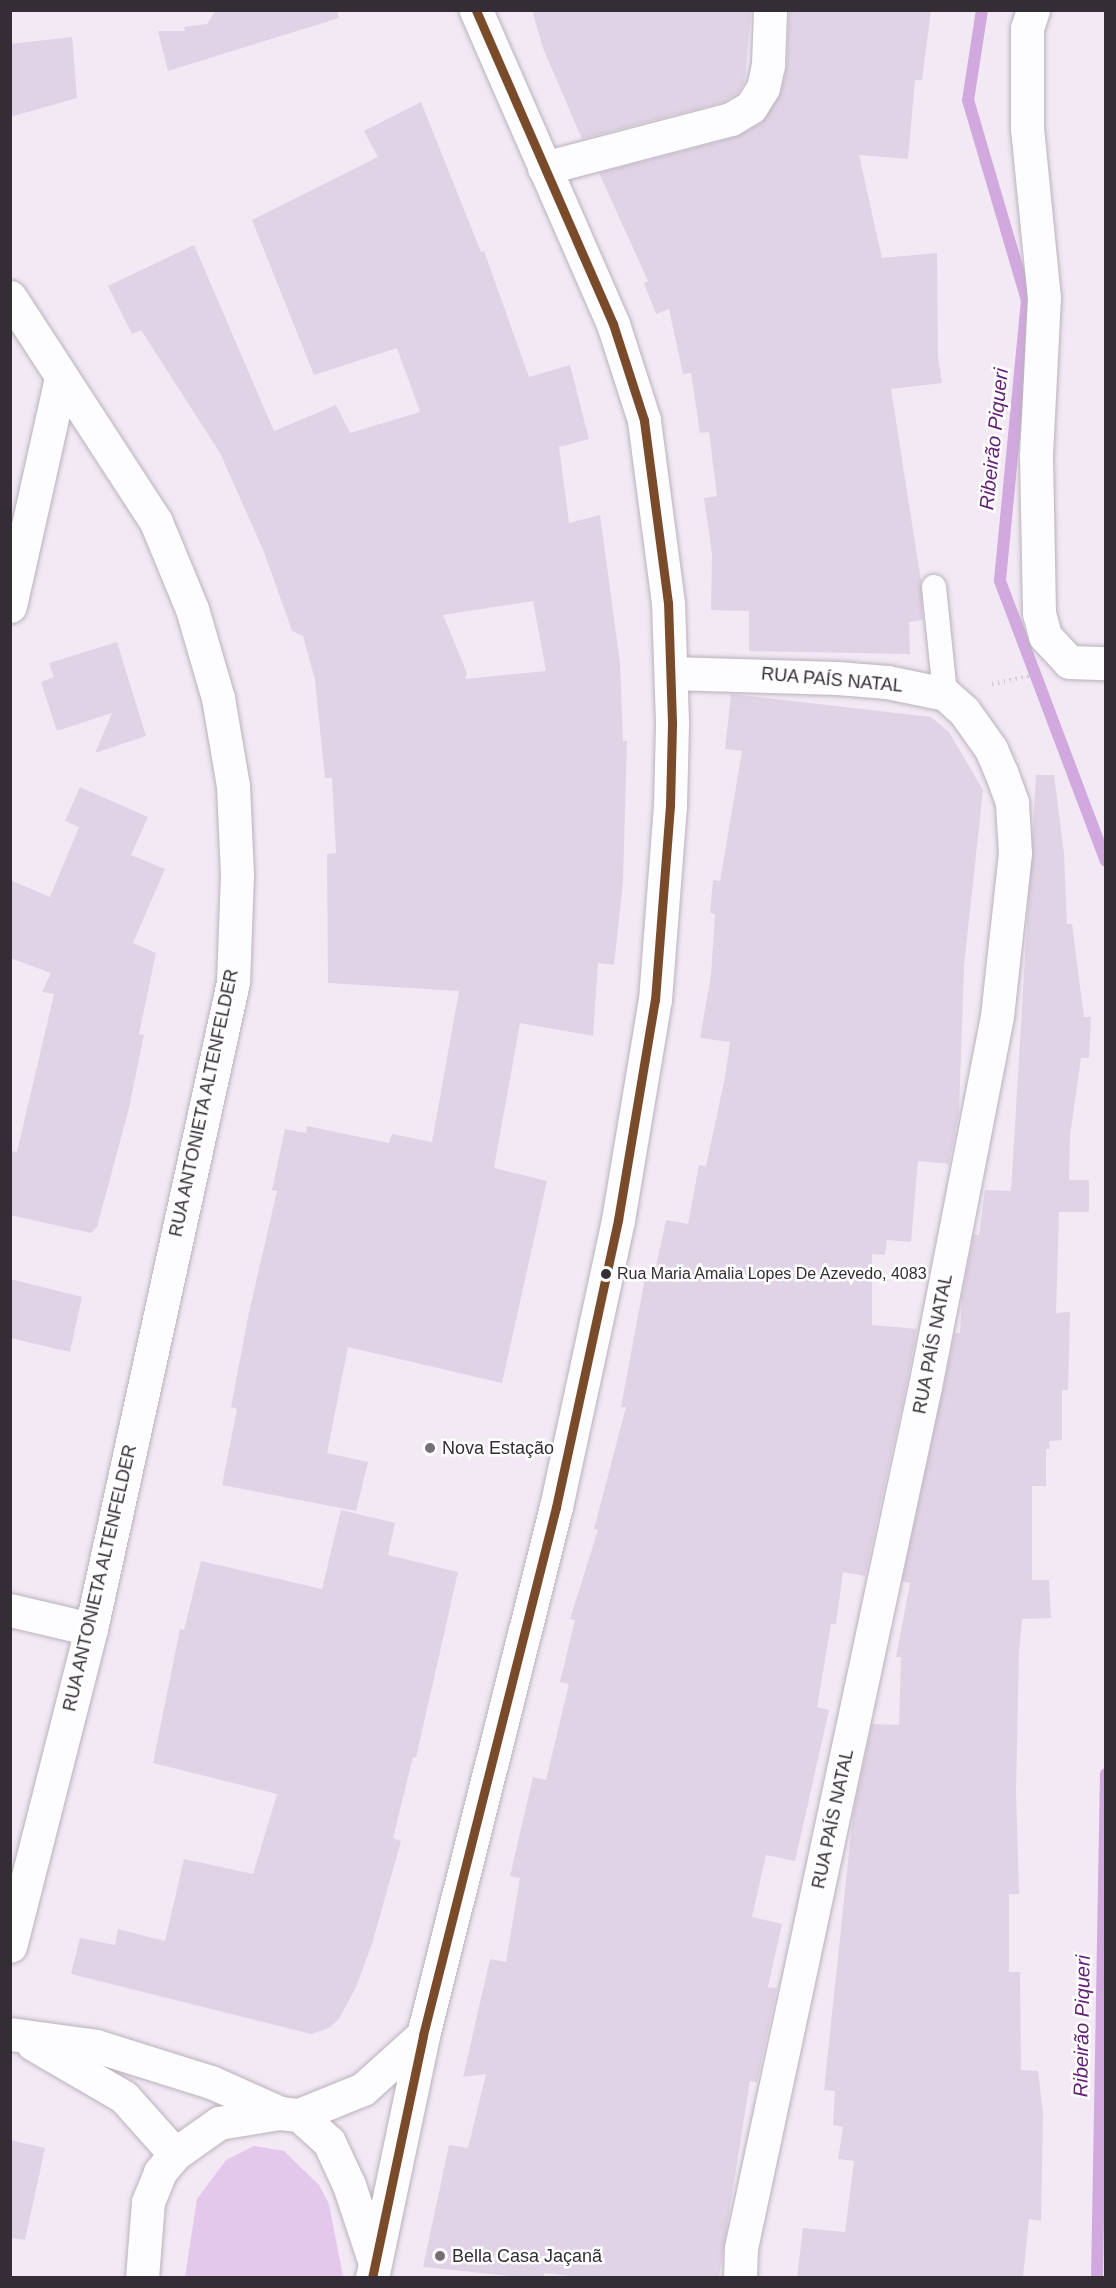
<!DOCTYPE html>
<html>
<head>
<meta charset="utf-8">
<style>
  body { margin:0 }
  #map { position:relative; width:1116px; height:2288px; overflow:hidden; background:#f2e9f5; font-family:Arial,sans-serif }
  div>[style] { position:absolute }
  .green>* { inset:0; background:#e3c8eb }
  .stream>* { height:12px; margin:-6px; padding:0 6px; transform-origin:6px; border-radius:6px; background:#d2a9df }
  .building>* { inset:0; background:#e1d3e6 }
  .path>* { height:4px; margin-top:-2px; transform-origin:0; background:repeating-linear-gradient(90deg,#cfcbd0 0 1.5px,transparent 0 6px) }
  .roads { filter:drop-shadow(0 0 2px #b9b2bb) drop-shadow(0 0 2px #b9b2bb) }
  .service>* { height:24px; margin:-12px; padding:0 12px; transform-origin:12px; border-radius:12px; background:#fdfcfe }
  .minor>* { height:33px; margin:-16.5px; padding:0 16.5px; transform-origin:16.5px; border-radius:16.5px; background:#fdfcfe }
  .secondary>* { height:33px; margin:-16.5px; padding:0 16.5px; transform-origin:16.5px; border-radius:16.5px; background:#fdfcfe }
  .bus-1>* { height:9px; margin:-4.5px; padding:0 4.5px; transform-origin:4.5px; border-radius:4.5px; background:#7a4b2a }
  .dots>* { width:16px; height:16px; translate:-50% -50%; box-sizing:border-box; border:3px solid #fff; border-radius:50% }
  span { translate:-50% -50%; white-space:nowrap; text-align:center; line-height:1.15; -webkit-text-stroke:5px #fff; paint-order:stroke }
  .bus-label { font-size:16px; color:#342d35 }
  .left { translate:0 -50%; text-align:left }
  .street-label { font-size:18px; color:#342d35 }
  .poi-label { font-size:18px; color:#342d35 }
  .water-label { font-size:20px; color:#642076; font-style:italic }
  .frame { position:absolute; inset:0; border:12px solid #342d35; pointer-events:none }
</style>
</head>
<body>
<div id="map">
  <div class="green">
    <i style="clip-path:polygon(254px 2146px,284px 2151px,319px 2185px,329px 2204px,343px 2277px,185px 2277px,197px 2199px,226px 2160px)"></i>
  </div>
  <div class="stream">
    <i style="left:982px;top:10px;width:91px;rotate:98.8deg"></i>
    <i style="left:968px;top:100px;width:209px;rotate:73.6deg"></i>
    <i style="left:1027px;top:300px;width:282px;rotate:95.5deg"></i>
    <i style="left:1000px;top:581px;width:299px;rotate:69.3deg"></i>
    <i style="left:1097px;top:2278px;width:504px;rotate:-88.98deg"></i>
  </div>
  <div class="building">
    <i style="clip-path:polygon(216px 10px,337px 10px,339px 18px,168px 71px,158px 31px,185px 31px,184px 27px,207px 24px)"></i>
    <i style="clip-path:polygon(532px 10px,751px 10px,745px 81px,738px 93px,724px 102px,582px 139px,543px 48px)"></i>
    <i style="clip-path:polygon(789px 10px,931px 10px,922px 80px,915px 80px,908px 159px,859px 155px,882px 258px,937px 253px,938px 356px,942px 383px,891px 389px,921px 581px,923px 620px,909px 622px,910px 654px,749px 651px,749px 611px,711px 610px,712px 554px,704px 498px,717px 496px,709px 432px,700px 433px,691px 373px,683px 374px,669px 309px,656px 314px,644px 283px,648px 281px,599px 173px,736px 137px,761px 123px,781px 92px,787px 66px)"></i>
    <i style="clip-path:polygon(72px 37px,77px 98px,10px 117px,10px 44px)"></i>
    <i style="clip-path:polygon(evenodd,421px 102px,481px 252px,484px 251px,529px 377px,570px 365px,589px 439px,559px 447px,569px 523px,600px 515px,620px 663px,623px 741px,627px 741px,623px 882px,614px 965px,598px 963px,593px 1036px,520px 1023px,494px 1168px,547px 1181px,502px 1383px,348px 1347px,327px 1453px,368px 1462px,356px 1511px,222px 1485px,237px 1409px,231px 1407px,248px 1317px,277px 1191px,272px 1190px,285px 1129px,306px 1133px,307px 1126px,389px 1143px,392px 1134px,432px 1142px,459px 991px,328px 983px,327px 854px,336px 853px,332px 778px,325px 778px,315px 680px,303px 636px,292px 631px,264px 552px,220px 453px,141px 330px,132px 334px,108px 286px,194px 245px,274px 431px,336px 405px,350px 433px,420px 412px,397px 348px,314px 375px,252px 220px,378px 157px,364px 131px,421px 102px,533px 601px,546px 671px,465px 679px,467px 673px,443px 615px,533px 601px)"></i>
    <i style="clip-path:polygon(117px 642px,146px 736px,95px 753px,112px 713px,57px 731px,41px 682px,54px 677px,49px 663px)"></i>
    <i style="clip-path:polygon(731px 694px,931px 717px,949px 732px,983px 790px,964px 966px,959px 1113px,949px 1164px,918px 1161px,911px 1242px,887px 1240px,885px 1255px,872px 1254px,872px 1325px,917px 1329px,907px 1382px,865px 1576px,843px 1572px,836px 1624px,831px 1624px,817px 1707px,829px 1710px,795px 1861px,766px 1855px,752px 1917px,782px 1924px,768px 1987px,777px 1988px,757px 2082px,750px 2081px,719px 2277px,580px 2277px,544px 2273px,544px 2277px,519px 2277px,423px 2267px,449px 2145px,468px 2148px,486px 2074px,463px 2077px,490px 1959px,506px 1962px,520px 1878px,510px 1876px,533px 1777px,546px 1780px,569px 1684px,560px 1682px,575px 1620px,570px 1619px,598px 1530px,594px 1529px,626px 1407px,621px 1407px,645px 1278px,653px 1280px,666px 1220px,688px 1224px,699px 1165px,706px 1166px,725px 1077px,730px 1042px,700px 1038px,711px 975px,715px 914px,710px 913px,713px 880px,720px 881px,742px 751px,725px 749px)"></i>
    <i style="clip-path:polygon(1036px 775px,1054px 775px,1064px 854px,1067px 924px,1072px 924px,1084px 1017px,1091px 1017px,1089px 1058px,1081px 1058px,1070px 1135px,1069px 1180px,1089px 1180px,1089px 1212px,1059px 1212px,1056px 1313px,1070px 1312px,1068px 1390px,1062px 1390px,1062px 1440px,1049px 1441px,1050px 1449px,1046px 1449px,1046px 1486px,1032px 1486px,1032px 1580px,1049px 1580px,1051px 1618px,1022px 1619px,1019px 1652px,1016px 1791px,1019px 1894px,1009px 1894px,1009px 1972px,1020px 1972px,1021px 2070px,1038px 2071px,1043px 2113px,1041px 2221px,1029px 2219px,1023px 2277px,797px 2277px,803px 2228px,845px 2232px,854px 2161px,838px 2159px,843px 2127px,833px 2125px,835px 2091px,824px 2090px,853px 1814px,872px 1724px,899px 1725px,901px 1657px,896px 1657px,910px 1583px,902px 1581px,955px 1333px,960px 1333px,962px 1296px,974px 1235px,979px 1235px,985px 1190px,1011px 1191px)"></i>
    <i style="clip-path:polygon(80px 787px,148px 817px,131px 855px,165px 869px,133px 943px,156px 953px,139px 1034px,144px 1035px,129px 1108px,97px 1227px,91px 1233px,10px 1215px,10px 1151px,17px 1152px,54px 994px,42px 992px,51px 973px,10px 958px,10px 880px,50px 897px,79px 827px,65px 821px)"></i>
    <i style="clip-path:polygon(10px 1279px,82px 1297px,70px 1352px,10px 1338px)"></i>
    <i style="clip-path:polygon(341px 1510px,395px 1523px,388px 1555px,458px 1572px,416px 1758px,413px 1757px,393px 1838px,401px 1841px,372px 1944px,356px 1987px,339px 2019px,329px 2028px,311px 2034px,71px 1974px,80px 1938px,115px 1945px,118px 1929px,165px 1941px,184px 1859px,253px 1874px,277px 1794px,153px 1763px,180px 1629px,184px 1630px,201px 1561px,322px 1589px)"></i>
    <i style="clip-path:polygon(10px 2140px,45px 2148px,25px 2240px,10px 2238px)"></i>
  </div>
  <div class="path">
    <i style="left:992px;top:684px;width:38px;rotate:-12deg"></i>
  </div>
  <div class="roads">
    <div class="service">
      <i style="left:934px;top:587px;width:108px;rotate:84.1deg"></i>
    </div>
    <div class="minor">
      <i style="left:1033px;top:10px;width:19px;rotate:108deg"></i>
      <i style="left:1027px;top:28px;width:100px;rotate:90deg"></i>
      <i style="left:1027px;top:128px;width:170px;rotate:84.3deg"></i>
      <i style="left:1044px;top:297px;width:159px;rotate:92.9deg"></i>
      <i style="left:1036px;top:456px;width:157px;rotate:88.9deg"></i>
      <i style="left:1039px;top:613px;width:24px;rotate:75deg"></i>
      <i style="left:1045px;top:636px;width:35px;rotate:47deg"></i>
      <i style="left:1069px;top:662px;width:37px;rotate:2deg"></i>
      <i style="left:544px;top:168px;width:193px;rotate:-14.7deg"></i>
      <i style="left:731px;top:119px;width:23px;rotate:-31deg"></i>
      <i style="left:751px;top:107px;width:22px;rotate:-58deg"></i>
      <i style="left:763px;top:88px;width:24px;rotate:-78deg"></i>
      <i style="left:768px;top:65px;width:55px;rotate:-87.9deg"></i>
      <i style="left:10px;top:297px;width:268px;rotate:57deg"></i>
      <i style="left:156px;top:522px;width:94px;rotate:67.5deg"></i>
      <i style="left:192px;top:609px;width:93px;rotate:73.7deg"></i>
      <i style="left:218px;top:698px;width:89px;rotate:80.3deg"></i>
      <i style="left:233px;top:786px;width:88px;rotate:87.4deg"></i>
      <i style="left:237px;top:874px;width:108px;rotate:92.1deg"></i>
      <i style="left:233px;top:982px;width:662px;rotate:102.38deg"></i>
      <i style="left:91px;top:1629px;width:327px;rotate:104.3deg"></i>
      <i style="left:10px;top:606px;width:234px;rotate:-77.4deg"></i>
      <i style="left:671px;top:673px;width:166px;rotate:1.7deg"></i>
      <i style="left:837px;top:678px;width:50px;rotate:4.6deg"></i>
      <i style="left:887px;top:682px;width:59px;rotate:11.7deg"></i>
      <i style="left:945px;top:694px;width:25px;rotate:42deg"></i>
      <i style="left:964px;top:711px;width:47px;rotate:54.6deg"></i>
      <i style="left:991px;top:749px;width:25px;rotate:67deg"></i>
      <i style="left:1001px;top:772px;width:33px;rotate:70deg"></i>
      <i style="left:1012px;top:803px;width:50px;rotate:86.6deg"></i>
      <i style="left:1015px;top:853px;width:164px;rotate:96.3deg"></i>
      <i style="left:997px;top:1016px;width:377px;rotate:101deg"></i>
      <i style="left:925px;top:1386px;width:881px;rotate:102.05deg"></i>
      <i style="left:741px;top:2248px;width:30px;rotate:92deg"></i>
      <i style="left:10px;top:1610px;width:83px;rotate:13.2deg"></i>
    </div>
    <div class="secondary">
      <i style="left:10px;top:2034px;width:87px;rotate:7.9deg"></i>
      <i style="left:96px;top:2046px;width:121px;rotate:17.4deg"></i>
      <i style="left:211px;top:2082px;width:73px;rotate:24.1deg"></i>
      <i style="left:33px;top:2044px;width:105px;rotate:30.2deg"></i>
      <i style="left:124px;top:2097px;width:76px;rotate:48.2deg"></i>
      <i style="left:299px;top:2115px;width:69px;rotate:-22.1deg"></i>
      <i style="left:363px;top:2089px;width:81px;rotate:-42deg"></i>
      <i style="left:142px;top:2278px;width:76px;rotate:-85.5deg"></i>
      <i style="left:148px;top:2202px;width:32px;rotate:-68deg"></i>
      <i style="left:160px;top:2172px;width:23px;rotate:-50deg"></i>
      <i style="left:175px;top:2154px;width:54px;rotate:-35.2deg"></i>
      <i style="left:219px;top:2123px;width:61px;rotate:-9.5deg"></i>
      <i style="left:279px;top:2113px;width:20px;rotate:6deg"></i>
      <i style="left:299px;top:2115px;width:40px;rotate:42deg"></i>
      <i style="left:329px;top:2142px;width:47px;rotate:65.1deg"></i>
      <i style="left:349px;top:2185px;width:82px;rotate:71.6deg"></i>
      <i style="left:372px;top:2278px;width:248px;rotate:-78.1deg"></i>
      <i style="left:423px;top:2035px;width:544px;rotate:-75.86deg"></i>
      <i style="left:556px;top:1507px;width:294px;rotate:-77.8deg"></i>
      <i style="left:618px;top:1220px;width:223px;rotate:-80.5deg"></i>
      <i style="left:655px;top:1000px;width:195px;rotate:-85.6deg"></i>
      <i style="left:670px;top:806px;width:84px;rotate:-88.6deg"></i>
      <i style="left:672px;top:722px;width:119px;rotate:-91.9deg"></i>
      <i style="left:668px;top:603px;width:185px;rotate:-97.5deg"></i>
      <i style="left:644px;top:420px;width:101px;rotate:-107.9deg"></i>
      <i style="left:613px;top:324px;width:343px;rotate:-113.6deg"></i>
    </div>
  </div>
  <div class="bus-1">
    <i style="left:372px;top:2278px;width:248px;rotate:-78.1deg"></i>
    <i style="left:423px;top:2035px;width:544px;rotate:-75.86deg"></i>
    <i style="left:556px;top:1507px;width:294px;rotate:-77.8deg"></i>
    <i style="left:618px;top:1220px;width:223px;rotate:-80.5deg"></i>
    <i style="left:655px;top:1000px;width:195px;rotate:-85.6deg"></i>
    <i style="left:670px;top:806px;width:84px;rotate:-88.6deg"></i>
    <i style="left:672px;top:722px;width:119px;rotate:-91.9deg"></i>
    <i style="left:668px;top:603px;width:185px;rotate:-97.5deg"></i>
    <i style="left:644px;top:420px;width:101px;rotate:-107.9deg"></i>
    <i style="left:613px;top:324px;width:343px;rotate:-113.6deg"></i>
  </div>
  <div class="dots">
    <i style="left:606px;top:1274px;background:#342d35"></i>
    <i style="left:430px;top:1448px;background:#766f78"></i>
    <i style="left:440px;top:2256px;background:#766f78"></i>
  </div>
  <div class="bus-label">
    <span class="left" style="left:617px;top:1274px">Rua Maria Amalia Lopes De Azevedo, 4083</span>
  </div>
  <div class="street-label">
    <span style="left:832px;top:680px;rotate:5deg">RUA PAÍS NATAL</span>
    <span style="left:204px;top:1103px;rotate:-78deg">RUA ANTONIETA ALTENFELDER</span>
    <span style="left:933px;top:1344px;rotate:-79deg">RUA PAÍS NATAL</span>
    <span style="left:100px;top:1578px;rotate:-77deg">RUA ANTONIETA ALTENFELDER</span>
    <span style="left:833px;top:1819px;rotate:-78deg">RUA PAÍS NATAL</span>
  </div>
  <div class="poi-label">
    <span class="left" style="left:442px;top:1448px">Nova Estação</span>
    <span class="left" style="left:452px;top:2256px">Bella Casa Jaçanã</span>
  </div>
  <div class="water-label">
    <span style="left:994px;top:439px;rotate:-84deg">Ribeirão Piqueri</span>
    <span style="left:1082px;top:2026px;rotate:-89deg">Ribeirão Piqueri</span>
  </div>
  <div class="frame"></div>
</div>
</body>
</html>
